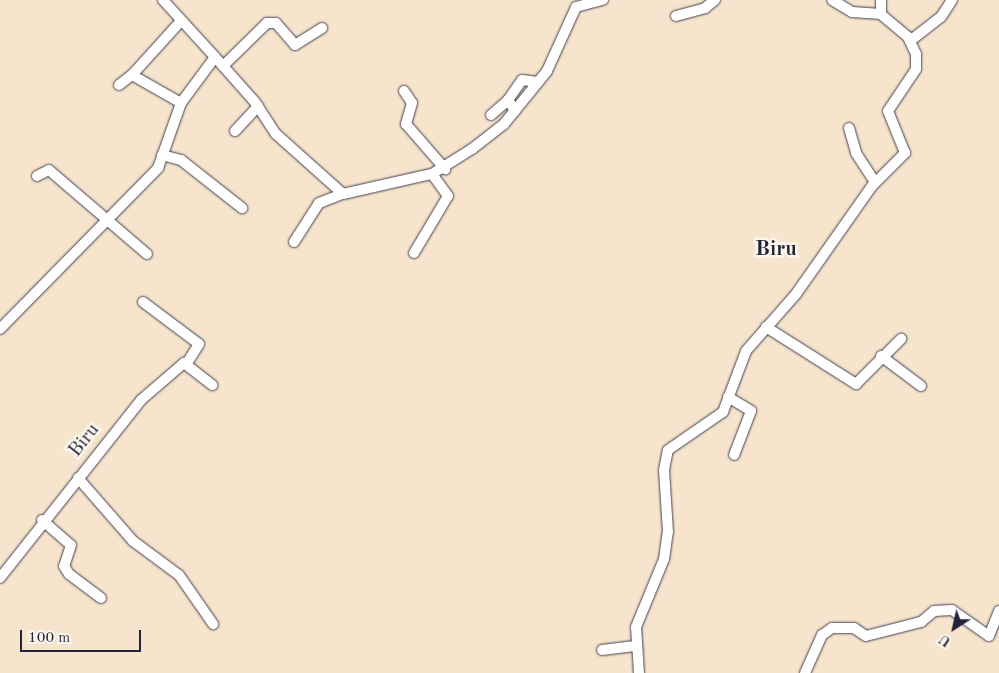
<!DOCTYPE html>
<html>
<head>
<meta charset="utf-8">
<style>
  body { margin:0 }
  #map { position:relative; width:999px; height:673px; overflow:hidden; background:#f6e4cc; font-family:"Old Standard TT",serif }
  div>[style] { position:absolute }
  .roads { filter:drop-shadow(0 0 1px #423f51) drop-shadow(0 0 1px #423f51) }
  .minor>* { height:10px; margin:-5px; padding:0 5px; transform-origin:5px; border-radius:5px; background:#fff }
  span { translate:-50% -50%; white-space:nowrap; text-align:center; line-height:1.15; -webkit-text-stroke:5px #fbf7ec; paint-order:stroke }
  .street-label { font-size:19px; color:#22223b }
  .quarter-label { font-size:21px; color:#22223b; font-weight:700 }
  .north { position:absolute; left:929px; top:603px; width:50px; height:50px; -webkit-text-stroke:4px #fbf7ec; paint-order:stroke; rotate:215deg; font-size:14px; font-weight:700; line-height:20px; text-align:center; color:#22223b }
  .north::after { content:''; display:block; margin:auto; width:18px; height:22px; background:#22223b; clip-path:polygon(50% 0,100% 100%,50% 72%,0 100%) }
  .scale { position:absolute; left:20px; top:630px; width:121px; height:22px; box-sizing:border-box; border:2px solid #22223b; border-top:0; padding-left:6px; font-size:15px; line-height:18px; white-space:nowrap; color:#22223b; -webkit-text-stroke:4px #fbf7ec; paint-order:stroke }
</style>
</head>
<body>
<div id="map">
  <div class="roads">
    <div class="minor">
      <i style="left:163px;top:0;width:77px;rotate:47.6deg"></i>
      <i style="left:881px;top:14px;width:14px;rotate:-90deg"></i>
      <i style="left:676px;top:16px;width:30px;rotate:-15deg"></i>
      <i style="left:705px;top:8px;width:13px;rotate:-39deg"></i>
      <i style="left:910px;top:41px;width:39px;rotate:-38deg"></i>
      <i style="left:941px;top:17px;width:20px;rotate:-57deg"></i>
      <i style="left:223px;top:66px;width:62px;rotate:-44.3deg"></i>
      <i style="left:267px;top:23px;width:9px"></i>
      <i style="left:276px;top:23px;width:29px;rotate:49deg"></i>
      <i style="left:295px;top:45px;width:32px;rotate:-32deg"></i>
      <i style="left:132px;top:75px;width:73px;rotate:-47.8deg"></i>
      <i style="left:119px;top:85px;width:16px;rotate:-38deg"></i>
      <i style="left:132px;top:75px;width:56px;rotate:29.7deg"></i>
      <i style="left:404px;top:91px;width:14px;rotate:56deg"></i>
      <i style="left:412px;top:103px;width:22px;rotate:106deg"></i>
      <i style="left:406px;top:124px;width:60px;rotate:49.1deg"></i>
      <i style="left:515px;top:111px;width:13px;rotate:-122deg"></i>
      <i style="left:508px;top:100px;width:24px;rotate:-55deg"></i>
      <i style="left:522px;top:80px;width:16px;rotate:7deg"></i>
      <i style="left:491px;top:115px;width:23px;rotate:-41deg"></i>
      <i style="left:849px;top:128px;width:26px;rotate:74deg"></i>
      <i style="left:856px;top:153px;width:35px;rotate:57deg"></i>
      <i style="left:235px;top:131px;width:34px;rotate:-47deg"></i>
      <i style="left:162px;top:155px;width:20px;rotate:15deg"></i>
      <i style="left:181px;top:160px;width:78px;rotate:38.2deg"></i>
      <i style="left:37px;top:176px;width:13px;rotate:-27deg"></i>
      <i style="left:49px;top:170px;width:129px;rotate:40.6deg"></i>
      <i style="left:294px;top:242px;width:46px;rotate:-57.3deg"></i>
      <i style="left:319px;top:203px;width:26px;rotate:-21deg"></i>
      <i style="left:414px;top:253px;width:66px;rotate:-59.2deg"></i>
      <i style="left:448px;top:196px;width:27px;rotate:-126deg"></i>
      <i style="left:143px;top:302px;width:70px;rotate:36.9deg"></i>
      <i style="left:199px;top:344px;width:22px;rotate:122deg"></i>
      <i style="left:766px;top:327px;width:107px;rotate:32.3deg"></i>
      <i style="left:856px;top:384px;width:64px;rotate:-45deg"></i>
      <i style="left:0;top:329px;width:226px;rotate:-45.5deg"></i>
      <i style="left:158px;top:168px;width:69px;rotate:-70.5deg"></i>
      <i style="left:181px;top:103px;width:57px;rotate:-53.5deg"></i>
      <i style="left:215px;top:57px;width:60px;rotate:48.4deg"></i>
      <i style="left:255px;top:102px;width:38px;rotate:57deg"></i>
      <i style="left:276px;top:134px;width:90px;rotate:41.8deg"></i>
      <i style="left:343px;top:194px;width:91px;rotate:-12.7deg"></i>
      <i style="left:432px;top:174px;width:47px;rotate:-32deg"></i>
      <i style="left:472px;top:149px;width:41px;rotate:-38deg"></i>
      <i style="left:504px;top:124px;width:68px;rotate:-50.9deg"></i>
      <i style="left:547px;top:71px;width:70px;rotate:-65.6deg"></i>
      <i style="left:576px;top:7px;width:28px;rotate:-15deg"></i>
      <i style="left:881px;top:356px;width:50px;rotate:36.9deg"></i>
      <i style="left:728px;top:397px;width:27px;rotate:31deg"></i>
      <i style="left:751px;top:411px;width:47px;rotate:111.1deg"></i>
      <i style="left:78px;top:478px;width:84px;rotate:48.9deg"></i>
      <i style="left:133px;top:541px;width:57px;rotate:36.5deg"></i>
      <i style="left:179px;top:575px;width:60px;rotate:55.2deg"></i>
      <i style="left:42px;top:520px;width:38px;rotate:41deg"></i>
      <i style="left:71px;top:545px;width:22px;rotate:108deg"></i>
      <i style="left:64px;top:566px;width:9px;rotate:58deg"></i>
      <i style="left:69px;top:574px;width:40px;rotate:37deg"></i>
      <i style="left:0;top:578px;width:227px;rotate:-51.6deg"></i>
      <i style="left:141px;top:400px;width:57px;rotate:-40.7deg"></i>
      <i style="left:184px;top:363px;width:36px;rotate:38deg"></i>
      <i style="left:602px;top:650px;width:33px;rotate:-7deg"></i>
      <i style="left:639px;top:673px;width:46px;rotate:-93.7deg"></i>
      <i style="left:636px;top:627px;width:74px;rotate:-67.6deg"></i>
      <i style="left:664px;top:559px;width:27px;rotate:-82deg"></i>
      <i style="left:668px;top:532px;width:62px;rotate:-93.7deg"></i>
      <i style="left:664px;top:470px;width:20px;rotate:-79deg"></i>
      <i style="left:668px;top:450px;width:67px;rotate:-34.6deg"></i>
      <i style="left:723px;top:412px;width:65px;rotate:-69.3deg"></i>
      <i style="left:746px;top:351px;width:76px;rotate:-48.7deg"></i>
      <i style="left:796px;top:294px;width:132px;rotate:-54.9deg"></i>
      <i style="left:872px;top:186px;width:47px;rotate:-45deg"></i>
      <i style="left:905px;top:153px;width:45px;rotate:-112deg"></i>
      <i style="left:888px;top:111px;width:50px;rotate:-56.3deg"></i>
      <i style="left:916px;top:69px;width:15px;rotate:-90deg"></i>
      <i style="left:916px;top:54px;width:19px;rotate:-115deg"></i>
      <i style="left:908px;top:37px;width:35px;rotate:-140deg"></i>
      <i style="left:881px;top:14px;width:29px;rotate:-176deg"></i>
      <i style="left:852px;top:12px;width:23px;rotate:-149deg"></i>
      <i style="left:805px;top:673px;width:42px;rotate:-65.9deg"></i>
      <i style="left:822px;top:635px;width:12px;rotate:-35deg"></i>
      <i style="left:832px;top:628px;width:22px"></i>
      <i style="left:854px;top:628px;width:14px;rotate:34deg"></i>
      <i style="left:866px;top:636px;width:57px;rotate:-14.3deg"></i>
      <i style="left:921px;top:622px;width:17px;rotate:-40deg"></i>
      <i style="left:934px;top:611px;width:18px;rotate:-3deg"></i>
      <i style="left:952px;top:610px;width:45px;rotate:35.1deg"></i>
      <i style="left:989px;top:636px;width:27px;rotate:-68deg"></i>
    </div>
  </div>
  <div class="street-label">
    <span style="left:85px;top:441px;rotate:-52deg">Biru</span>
  </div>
  <div class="quarter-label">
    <span style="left:776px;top:250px">Biru</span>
  </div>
  <div class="north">U</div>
  <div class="scale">100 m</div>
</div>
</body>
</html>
